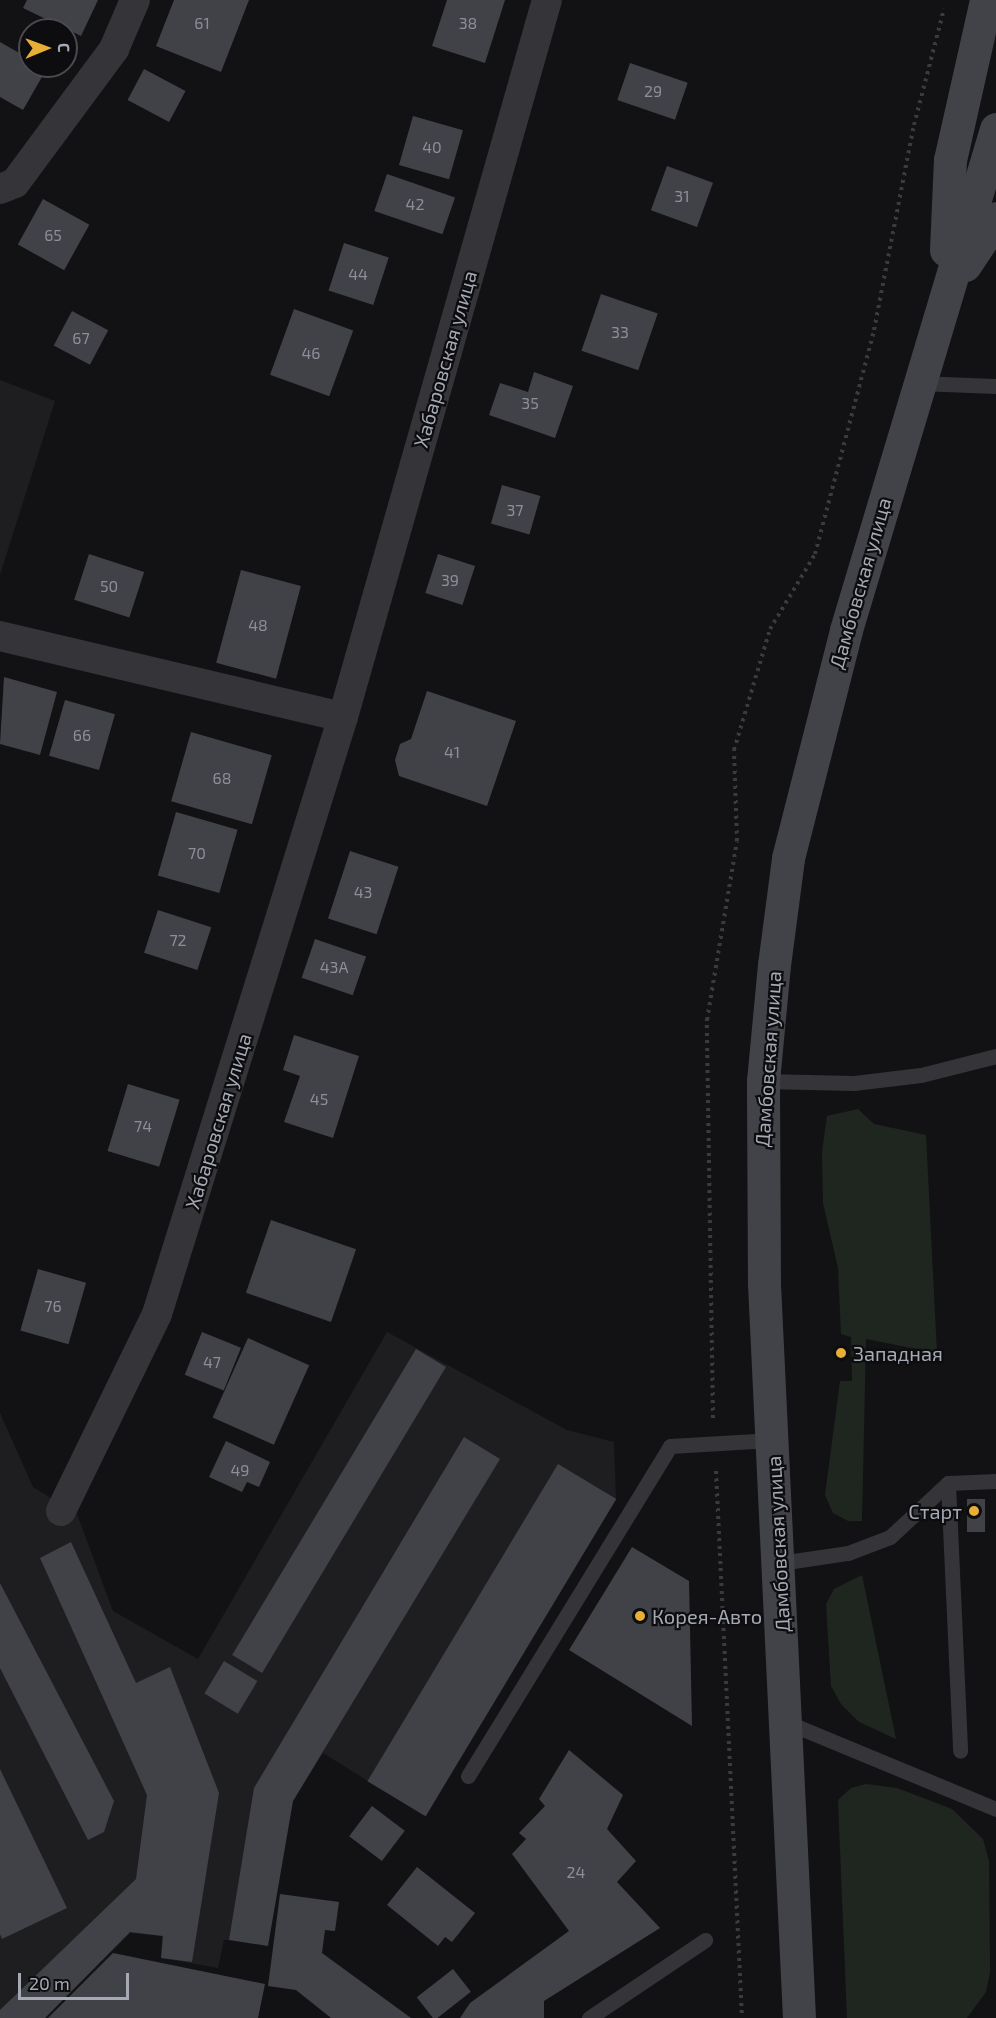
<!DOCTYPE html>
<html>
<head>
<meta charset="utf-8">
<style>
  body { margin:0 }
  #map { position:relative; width:996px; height:2018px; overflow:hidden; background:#121214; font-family:"Exo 2",sans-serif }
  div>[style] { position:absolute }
  .built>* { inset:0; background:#1e1e21 }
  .green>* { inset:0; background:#1f2620 }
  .building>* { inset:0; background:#414247; transform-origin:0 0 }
  .path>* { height:4px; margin-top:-2px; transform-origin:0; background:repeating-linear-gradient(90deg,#3a3b40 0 3px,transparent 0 7.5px) }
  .lane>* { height:15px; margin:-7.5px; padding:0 7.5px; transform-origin:7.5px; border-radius:7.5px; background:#343439 }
  .street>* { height:30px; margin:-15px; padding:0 15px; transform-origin:15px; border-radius:15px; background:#343439 }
  .secondary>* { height:33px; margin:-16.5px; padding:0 16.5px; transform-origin:16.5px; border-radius:16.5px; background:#424349 }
  .dots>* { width:16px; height:16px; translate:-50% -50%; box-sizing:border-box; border:3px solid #0d0d0f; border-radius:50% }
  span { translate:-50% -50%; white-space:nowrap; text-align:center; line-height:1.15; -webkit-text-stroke:4.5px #0d0d0f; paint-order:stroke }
  .number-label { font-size:16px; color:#8c8f99 }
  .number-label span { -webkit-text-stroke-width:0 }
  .street-label { font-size:20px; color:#a5a9b4 }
  .poi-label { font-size:20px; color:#a5a9b4 }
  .left { translate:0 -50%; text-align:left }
  .right { translate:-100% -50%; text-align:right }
  .north { position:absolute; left:18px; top:18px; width:60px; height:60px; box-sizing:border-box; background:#0d0d0f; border:2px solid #4a4b51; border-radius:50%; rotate:89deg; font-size:16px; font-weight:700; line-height:24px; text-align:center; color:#a5a9b4 }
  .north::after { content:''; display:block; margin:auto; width:21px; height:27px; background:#e8ae36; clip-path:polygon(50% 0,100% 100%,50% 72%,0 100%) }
  .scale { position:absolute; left:18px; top:1973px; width:111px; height:27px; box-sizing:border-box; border:3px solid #a5a9b4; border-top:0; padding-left:8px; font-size:18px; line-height:21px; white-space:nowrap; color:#a5a9b4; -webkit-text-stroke:4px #0d0d0f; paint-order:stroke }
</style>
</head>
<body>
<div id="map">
  <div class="built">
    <i style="clip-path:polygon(0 380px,55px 401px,0 575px)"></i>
    <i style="clip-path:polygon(387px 1332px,567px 1430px,614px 1442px,616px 1499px,424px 1816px,323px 1753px,293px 1801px,229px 1940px,224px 1940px,218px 1968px,161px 1958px,162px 1936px,130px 1933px,45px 2018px,0 2018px,0 1413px,33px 1487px,77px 1514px,113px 1611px,198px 1659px)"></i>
  </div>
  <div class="green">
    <i style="clip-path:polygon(858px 1109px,874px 1124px,926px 1135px,937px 1353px,866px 1339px,862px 1521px,848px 1521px,833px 1513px,825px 1495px,840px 1381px,852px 1381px,851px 1337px,841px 1334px,838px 1268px,823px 1203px,822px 1152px,827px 1116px)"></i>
    <i style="clip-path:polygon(862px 1575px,896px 1739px,859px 1722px,841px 1704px,831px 1686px,826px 1604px,834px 1589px)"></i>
    <i style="clip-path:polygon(866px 1784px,897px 1788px,952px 1809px,983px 1839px,989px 1861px,990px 1972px,986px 1992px,967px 2018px,847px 2018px,838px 1800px,851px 1788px)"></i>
  </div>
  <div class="building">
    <i style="clip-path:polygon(27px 0,98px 0,81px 36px,23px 8px)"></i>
    <i style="clip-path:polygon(174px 0,249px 0,221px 72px,156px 46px)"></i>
    <i style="clip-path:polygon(447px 0,505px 0,485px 63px,432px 46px)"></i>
    <i style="clip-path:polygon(0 42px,30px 59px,30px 66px,47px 68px,23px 110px,0 97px)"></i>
    <i style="left:630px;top:63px;width:61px;height:39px;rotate:19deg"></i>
    <i style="left:144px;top:69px;width:47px;height:35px;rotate:28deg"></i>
    <i style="left:413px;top:116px;width:52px;height:51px;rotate:16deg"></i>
    <i style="left:667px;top:166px;width:49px;height:47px;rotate:20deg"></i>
    <i style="left:387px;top:174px;width:72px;height:39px;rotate:19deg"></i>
    <i style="left:43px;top:199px;width:53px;height:52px;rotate:29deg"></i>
    <i style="left:344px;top:243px;width:47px;height:50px;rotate:18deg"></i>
    <i style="left:601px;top:294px;width:60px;height:60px;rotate:19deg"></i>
    <i style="left:294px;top:309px;width:63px;height:70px;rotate:20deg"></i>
    <i style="left:72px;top:311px;width:41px;height:39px;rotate:28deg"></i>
    <i style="clip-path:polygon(534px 372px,573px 386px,555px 438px,489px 415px,500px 383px,528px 392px)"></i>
    <i style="left:502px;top:485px;width:40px;height:40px;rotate:16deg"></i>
    <i style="left:89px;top:554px;width:58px;height:48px;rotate:18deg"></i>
    <i style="left:438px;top:554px;width:39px;height:41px;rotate:18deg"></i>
    <i style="left:241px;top:570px;width:62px;height:96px;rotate:15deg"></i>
    <i style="clip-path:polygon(4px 677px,57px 692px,40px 755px,0 744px)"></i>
    <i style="clip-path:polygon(427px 691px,516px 721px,487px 806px,399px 776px,395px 760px,400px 744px,411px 739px)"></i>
    <i style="left:65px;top:700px;width:52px;height:58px;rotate:16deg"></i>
    <i style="left:191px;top:732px;width:84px;height:72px;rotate:16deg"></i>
    <i style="left:176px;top:812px;width:64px;height:66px;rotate:16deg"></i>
    <i style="left:350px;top:851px;width:51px;height:71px;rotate:18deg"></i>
    <i style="left:158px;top:910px;width:56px;height:45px;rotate:18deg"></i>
    <i style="left:315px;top:939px;width:54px;height:41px;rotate:19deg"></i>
    <i style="clip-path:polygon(294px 1035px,359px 1056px,333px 1138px,284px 1122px,300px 1076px,283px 1070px)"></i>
    <i style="left:128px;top:1084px;width:54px;height:70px;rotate:17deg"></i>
    <i style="left:271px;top:1220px;width:90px;height:77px;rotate:19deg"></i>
    <i style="left:38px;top:1269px;width:50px;height:64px;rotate:16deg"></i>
    <i style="left:202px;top:1332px;width:42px;height:46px;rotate:22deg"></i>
    <i style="left:248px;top:1338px;width:67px;height:87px;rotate:24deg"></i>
    <i style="left:416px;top:1349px;width:35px;height:357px;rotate:31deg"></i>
    <i style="clip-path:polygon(464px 1437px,500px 1459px,293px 1801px,268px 1946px,229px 1940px,254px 1788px)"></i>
    <i style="clip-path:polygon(226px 1441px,270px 1462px,259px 1487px,247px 1482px,242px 1492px,209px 1477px)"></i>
    <i style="left:558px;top:1464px;width:68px;height:370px;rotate:31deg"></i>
    <i style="left:967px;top:1499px;width:18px;height:33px"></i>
    <i style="clip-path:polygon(71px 1542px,136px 1683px,170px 1667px,219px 1793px,192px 1962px,161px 1958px,163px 1936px,130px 1932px,45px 2018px,0 2018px,0 2010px,136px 1879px,147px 1795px,40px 1558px)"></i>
    <i style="clip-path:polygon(632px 1547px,689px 1581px,692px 1726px,569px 1650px)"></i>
    <i style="clip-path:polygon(0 1583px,114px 1801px,104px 1832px,88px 1840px,0 1668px)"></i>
    <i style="left:224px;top:1661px;width:39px;height:38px;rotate:31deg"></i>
    <i style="clip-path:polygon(569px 1750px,623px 1795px,607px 1829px,636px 1861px,617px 1882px,660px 1928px,544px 2001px,544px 2018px,460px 2018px,470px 2003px,569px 1931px,512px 1854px,526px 1839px,519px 1833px,545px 1806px,539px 1799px)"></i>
    <i style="clip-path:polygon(0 1769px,67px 1908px,2px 1939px,0 1934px)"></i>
    <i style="left:372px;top:1806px;width:41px;height:38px;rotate:37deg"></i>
    <i style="clip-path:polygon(417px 1867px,475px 1913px,452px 1942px,445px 1937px,438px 1946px,387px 1905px)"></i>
    <i style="clip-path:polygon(280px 1894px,339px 1902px,335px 1931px,325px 1930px,322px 1953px,411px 2018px,331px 2018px,296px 1990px,268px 1986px)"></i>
    <i style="clip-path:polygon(113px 1953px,265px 1984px,258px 2018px,48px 2018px)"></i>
    <i style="left:453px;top:1969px;width:29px;height:46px;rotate:52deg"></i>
  </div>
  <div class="path">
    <i style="left:713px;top:1418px;width:398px;rotate:-90.9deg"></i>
    <i style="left:707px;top:1020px;width:181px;rotate:-80.5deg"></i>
    <i style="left:737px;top:841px;width:91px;rotate:-91.9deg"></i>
    <i style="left:734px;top:750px;width:126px;rotate:-73.4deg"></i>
    <i style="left:770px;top:629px;width:87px;rotate:-59deg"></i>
    <i style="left:815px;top:554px;width:232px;rotate:-75.2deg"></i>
    <i style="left:874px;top:330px;width:209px;rotate:-79deg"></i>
    <i style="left:914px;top:125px;width:120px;rotate:-75.5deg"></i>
    <i style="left:716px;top:1471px;width:548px;rotate:87.28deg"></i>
  </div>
  <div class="lane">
    <i style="left:918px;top:383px;width:78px;rotate:2.2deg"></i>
    <i style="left:763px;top:1081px;width:91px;rotate:1.3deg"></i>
    <i style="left:854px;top:1083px;width:67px;rotate:-6.8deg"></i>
    <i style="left:921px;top:1075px;width:77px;rotate:-14.2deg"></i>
    <i style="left:948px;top:1483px;width:268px;rotate:87.4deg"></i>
    <i style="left:780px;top:1563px;width:69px;rotate:-8.4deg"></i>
    <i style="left:848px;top:1553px;width:45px;rotate:-20.9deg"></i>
    <i style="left:890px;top:1537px;width:79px;rotate:-43deg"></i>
    <i style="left:948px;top:1483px;width:48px;rotate:-2.4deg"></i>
    <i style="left:786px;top:1722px;width:227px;rotate:22.5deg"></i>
    <i style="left:468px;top:1776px;width:387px;rotate:-58.5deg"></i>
    <i style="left:670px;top:1446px;width:103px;rotate:-3.3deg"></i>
    <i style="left:589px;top:2018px;width:140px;rotate:-33.9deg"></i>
  </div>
  <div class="street">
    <i style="left:0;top:189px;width:16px;rotate:-22deg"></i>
    <i style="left:15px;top:183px;width:167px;rotate:-53.5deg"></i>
    <i style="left:114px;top:49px;width:53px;rotate:-66.8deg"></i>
    <i style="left:0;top:636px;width:352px;rotate:13.3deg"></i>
    <i style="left:61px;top:1511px;width:219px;rotate:-64deg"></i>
    <i style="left:157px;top:1314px;width:625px;rotate:-72.7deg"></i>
    <i style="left:343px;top:717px;width:745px;rotate:-74.12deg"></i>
  </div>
  <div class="secondary">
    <i style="left:946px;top:250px;width:90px;rotate:-87.5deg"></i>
    <i style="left:950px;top:160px;width:164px;rotate:-77.3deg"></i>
    <i style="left:965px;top:265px;width:56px;rotate:-56.6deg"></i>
    <i style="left:799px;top:2018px;width:736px;rotate:-92.73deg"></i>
    <i style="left:764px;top:1283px;width:202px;rotate:-90.3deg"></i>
    <i style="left:763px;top:1081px;width:117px;rotate:-84.6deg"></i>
    <i style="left:774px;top:965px;width:108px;rotate:-82.5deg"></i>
    <i style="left:788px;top:858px;width:235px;rotate:-75.7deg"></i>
    <i style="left:846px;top:630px;width:523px;rotate:-73.33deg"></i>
  </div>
  <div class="dots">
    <i style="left:841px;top:1353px;background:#e8ae36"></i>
    <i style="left:974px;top:1511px;background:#e8ae36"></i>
    <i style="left:640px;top:1616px;background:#e8ae36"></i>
  </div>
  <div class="number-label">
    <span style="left:202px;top:23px">61</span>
    <span style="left:468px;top:23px">38</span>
    <span style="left:653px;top:91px">29</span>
    <span style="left:432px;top:147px">40</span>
    <span style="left:682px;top:196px">31</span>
    <span style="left:415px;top:204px">42</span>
    <span style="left:53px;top:235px">65</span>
    <span style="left:358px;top:274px">44</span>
    <span style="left:620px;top:332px">33</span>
    <span style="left:81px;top:338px">67</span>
    <span style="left:311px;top:353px">46</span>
    <span style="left:530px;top:403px">35</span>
    <span style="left:515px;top:510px">37</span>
    <span style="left:450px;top:580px">39</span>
    <span style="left:109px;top:586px">50</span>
    <span style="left:258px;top:625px">48</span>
    <span style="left:82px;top:735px">66</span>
    <span style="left:452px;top:752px">41</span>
    <span style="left:222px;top:778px">68</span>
    <span style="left:197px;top:853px">70</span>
    <span style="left:363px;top:892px">43</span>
    <span style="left:178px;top:940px">72</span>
    <span style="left:334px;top:967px">43А</span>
    <span style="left:319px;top:1099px">45</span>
    <span style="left:143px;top:1126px">74</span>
    <span style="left:53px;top:1306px">76</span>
    <span style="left:212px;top:1362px">47</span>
    <span style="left:240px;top:1470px">49</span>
    <span style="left:576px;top:1872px">24</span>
  </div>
  <div class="street-label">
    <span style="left:445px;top:359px;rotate:-74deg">Хабаровская улица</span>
    <span style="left:860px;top:583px;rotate:-74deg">Дамбовская улица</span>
    <span style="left:768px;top:1059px;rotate:-86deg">Дамбовская улица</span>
    <span style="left:218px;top:1121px;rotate:-73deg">Хабаровская улица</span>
    <span style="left:778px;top:1544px;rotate:-93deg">Дамбовская улица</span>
  </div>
  <div class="poi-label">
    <span class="left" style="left:853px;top:1353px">Западная</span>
    <span class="right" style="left:962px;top:1511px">Старт</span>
    <span class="left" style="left:652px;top:1616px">Корея-Авто</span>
  </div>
  <div class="north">С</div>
  <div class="scale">20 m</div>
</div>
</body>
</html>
